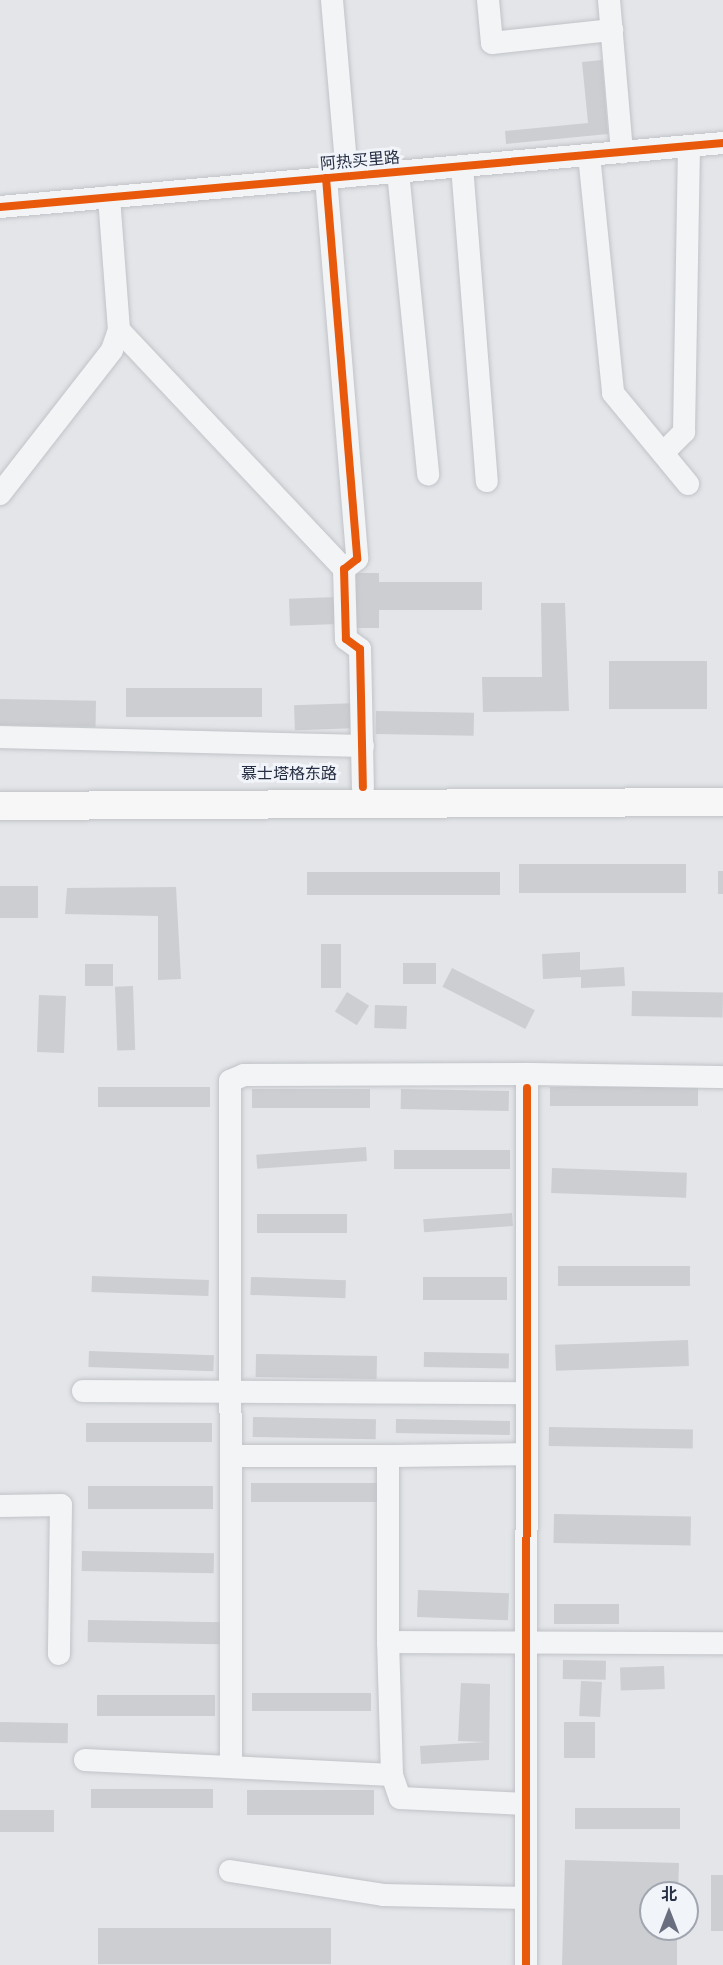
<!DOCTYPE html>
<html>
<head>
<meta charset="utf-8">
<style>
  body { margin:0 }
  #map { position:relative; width:723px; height:1965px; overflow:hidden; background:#e3e5e9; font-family:Rubik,"Noto Sans SC",sans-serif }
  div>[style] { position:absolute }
  .building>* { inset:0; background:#ccced2; transform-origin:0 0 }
  .roads { filter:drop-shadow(0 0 2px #c1c3c7) drop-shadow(0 0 2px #c1c3c7) }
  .minor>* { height:22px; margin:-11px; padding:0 11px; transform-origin:11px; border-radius:11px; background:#f3f4f6 }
  .major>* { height:28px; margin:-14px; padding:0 14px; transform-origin:14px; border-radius:14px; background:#f7f7f7 }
  .cycleway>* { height:8px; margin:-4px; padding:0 4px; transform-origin:4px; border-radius:4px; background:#e8590c }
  span { translate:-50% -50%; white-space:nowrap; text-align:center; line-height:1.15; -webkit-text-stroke:6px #f1f4f8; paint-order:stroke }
  .street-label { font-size:16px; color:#272f45 }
  .north { position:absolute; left:639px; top:1881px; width:60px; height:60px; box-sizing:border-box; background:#f1f4f8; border:2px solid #a0a5b0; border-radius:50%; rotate:0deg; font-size:16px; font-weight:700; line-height:24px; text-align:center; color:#272f45 }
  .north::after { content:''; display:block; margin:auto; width:21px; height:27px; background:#696f7e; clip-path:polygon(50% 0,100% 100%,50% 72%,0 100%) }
</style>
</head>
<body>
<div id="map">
  <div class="building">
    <i style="clip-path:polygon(602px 60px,608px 134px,506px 144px,505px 131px,588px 123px,582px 62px)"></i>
    <i style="clip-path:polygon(351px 573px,379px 573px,379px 582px,482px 582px,482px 610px,379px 610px,379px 628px,351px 628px)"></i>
    <i style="left:337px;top:597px;width:27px;height:48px;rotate:88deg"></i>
    <i style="clip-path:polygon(541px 603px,565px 603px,569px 711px,483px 712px,482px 677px,542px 677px)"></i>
    <i style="left:609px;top:661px;width:98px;height:48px"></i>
    <i style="left:262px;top:688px;width:29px;height:136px;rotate:90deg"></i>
    <i style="left:0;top:699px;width:96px;height:26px;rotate:1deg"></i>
    <i style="left:358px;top:703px;width:25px;height:64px;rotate:88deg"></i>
    <i style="left:376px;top:711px;width:98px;height:23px;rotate:1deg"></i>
    <i style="left:519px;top:864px;width:167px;height:29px"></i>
    <i style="left:718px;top:871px;width:5px;height:23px"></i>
    <i style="left:500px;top:872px;width:23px;height:193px;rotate:90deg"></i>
    <i style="left:0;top:886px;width:38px;height:32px"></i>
    <i style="clip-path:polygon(176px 887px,181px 979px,158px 980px,158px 916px,65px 914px,67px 888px)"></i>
    <i style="left:321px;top:944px;width:20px;height:44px"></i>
    <i style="clip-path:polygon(580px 952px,580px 970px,624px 967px,625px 986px,581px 988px,581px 977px,543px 979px,542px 954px)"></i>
    <i style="left:403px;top:963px;width:33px;height:21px"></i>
    <i style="left:85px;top:964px;width:28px;height:22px"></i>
    <i style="left:452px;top:968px;width:93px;height:21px;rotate:27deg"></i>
    <i style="left:133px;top:986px;width:64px;height:18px;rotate:88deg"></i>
    <i style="left:632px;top:991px;width:91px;height:25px;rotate:1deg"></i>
    <i style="left:347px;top:992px;width:26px;height:23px;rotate:32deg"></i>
    <i style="left:39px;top:995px;width:27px;height:57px;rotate:2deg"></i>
    <i style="left:375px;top:1005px;width:32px;height:23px;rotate:2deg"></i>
    <i style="left:210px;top:1087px;width:20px;height:112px;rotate:90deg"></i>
    <i style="left:698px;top:1087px;width:19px;height:148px;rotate:90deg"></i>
    <i style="left:252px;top:1089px;width:118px;height:19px"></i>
    <i style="left:401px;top:1089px;width:108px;height:20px;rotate:1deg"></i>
    <i style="left:366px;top:1147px;width:14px;height:110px;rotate:86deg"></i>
    <i style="left:510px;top:1150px;width:19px;height:116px;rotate:90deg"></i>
    <i style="left:552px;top:1168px;width:135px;height:25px;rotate:2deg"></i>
    <i style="left:512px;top:1213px;width:13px;height:89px;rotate:86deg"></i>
    <i style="left:347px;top:1214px;width:19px;height:90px;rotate:90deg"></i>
    <i style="left:558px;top:1266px;width:132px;height:20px"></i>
    <i style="left:92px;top:1276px;width:117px;height:16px;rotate:2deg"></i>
    <i style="left:251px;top:1277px;width:95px;height:18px;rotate:2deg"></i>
    <i style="left:507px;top:1277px;width:23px;height:84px;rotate:90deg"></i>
    <i style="left:688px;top:1340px;width:26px;height:133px;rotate:88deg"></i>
    <i style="left:89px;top:1351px;width:125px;height:16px;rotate:2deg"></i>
    <i style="left:424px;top:1352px;width:85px;height:15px;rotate:1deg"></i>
    <i style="left:256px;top:1354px;width:121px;height:23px;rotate:1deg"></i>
    <i style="left:253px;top:1417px;width:123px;height:20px;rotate:1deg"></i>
    <i style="left:396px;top:1419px;width:114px;height:14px;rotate:1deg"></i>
    <i style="left:86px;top:1423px;width:126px;height:19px"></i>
    <i style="left:549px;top:1427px;width:144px;height:19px;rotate:1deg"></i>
    <i style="left:251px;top:1483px;width:126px;height:19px"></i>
    <i style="left:213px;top:1486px;width:23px;height:125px;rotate:90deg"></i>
    <i style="left:554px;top:1514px;width:137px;height:29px;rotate:1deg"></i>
    <i style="left:82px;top:1551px;width:132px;height:20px;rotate:1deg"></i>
    <i style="left:418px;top:1590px;width:91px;height:27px;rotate:2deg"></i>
    <i style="left:554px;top:1604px;width:65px;height:20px"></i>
    <i style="left:88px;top:1620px;width:133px;height:22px;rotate:1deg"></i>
    <i style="left:563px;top:1660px;width:43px;height:19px;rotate:1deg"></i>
    <i style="left:664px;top:1666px;width:23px;height:44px;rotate:88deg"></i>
    <i style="left:581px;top:1681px;width:21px;height:35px;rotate:3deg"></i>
    <i style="clip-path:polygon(461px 1683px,490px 1684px,489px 1760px,421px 1764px,420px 1746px,485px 1742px,458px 1741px)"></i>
    <i style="left:371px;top:1693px;width:18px;height:119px;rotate:90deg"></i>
    <i style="left:97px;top:1695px;width:118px;height:21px"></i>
    <i style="left:0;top:1722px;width:68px;height:20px;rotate:1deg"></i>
    <i style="left:564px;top:1722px;width:31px;height:36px"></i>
    <i style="left:91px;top:1789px;width:122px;height:19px"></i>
    <i style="left:247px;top:1790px;width:127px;height:25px"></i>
    <i style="left:575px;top:1808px;width:105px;height:21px"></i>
    <i style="left:0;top:1810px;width:54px;height:22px"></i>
    <i style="clip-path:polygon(565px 1860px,679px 1863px,678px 1893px,651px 1893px,651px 1929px,677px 1929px,677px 1965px,562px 1965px)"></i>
    <i style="left:711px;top:1875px;width:12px;height:56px"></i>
    <i style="left:98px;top:1928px;width:233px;height:36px"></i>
  </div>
  <div class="roads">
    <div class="minor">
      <i style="left:332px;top:0;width:177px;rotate:85.1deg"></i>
      <i style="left:488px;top:0;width:43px;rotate:84.7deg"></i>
      <i style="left:492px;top:43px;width:121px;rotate:-6.2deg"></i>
      <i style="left:609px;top:0;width:153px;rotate:85.1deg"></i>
      <i style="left:589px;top:155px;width:239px;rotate:84.2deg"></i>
      <i style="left:613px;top:393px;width:118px;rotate:50.5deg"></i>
      <i style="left:462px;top:166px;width:316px;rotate:85.5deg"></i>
      <i style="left:398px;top:172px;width:304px;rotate:84.3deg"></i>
      <i style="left:326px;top:178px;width:382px;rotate:85.3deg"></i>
      <i style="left:357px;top:559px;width:16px;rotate:142deg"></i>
      <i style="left:344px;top:569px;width:70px;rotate:88.4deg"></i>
      <i style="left:346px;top:639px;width:17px;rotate:36deg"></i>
      <i style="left:360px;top:649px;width:138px;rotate:88.8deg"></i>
      <i style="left:109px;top:197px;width:133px;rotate:85.7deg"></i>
      <i style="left:119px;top:330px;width:328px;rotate:46.7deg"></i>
      <i style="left:0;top:207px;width:726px;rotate:-5.06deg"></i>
      <i style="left:663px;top:453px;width:30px;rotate:-45deg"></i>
      <i style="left:684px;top:432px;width:286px;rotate:-89deg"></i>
      <i style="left:0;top:494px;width:182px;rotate:-52.1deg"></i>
      <i style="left:112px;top:350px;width:21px;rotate:-71deg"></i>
      <i style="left:0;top:737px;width:363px;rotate:1.4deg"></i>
      <i style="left:527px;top:1074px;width:196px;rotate:0.9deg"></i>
      <i style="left:83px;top:1391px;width:441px;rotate:0.3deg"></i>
      <i style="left:234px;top:1456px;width:154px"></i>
      <i style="left:0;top:1506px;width:61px;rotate:-0.9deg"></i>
      <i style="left:61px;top:1505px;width:149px;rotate:90.8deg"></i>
      <i style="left:388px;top:1642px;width:186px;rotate:-90deg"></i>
      <i style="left:388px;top:1456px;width:136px;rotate:-0.8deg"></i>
      <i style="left:85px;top:1760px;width:307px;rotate:2.8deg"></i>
      <i style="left:392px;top:1775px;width:24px;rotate:71deg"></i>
      <i style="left:400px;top:1798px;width:126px;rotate:2.7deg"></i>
      <i style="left:231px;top:1765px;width:684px;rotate:-90.08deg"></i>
      <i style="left:230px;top:1081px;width:15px;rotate:-23deg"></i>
      <i style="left:244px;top:1075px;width:283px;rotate:-0.2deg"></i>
      <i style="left:527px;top:1074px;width:891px;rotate:90.06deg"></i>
      <i style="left:392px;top:1775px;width:133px;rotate:-91.7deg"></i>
      <i style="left:388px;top:1642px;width:335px;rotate:0.2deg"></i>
      <i style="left:230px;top:1871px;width:155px;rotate:8.9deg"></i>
      <i style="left:383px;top:1895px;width:143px;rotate:1.2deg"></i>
    </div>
    <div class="major">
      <i style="left:0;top:806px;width:723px;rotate:-0.32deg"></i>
    </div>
  </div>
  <div class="cycleway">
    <i style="left:326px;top:178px;width:382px;rotate:85.3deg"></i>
    <i style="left:357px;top:559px;width:16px;rotate:142deg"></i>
    <i style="left:344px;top:569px;width:70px;rotate:88.4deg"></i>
    <i style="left:346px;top:639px;width:17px;rotate:36deg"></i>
    <i style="left:360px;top:649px;width:138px;rotate:88.8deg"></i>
    <i style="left:0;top:207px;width:726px;rotate:-5.06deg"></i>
    <i style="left:526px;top:1965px;width:877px;rotate:-89.93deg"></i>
  </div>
  <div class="street-label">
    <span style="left:360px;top:161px;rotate:-5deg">阿热买里路</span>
    <span style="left:289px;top:774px">慕士塔格东路</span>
  </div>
  <div class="north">北</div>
</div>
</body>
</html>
